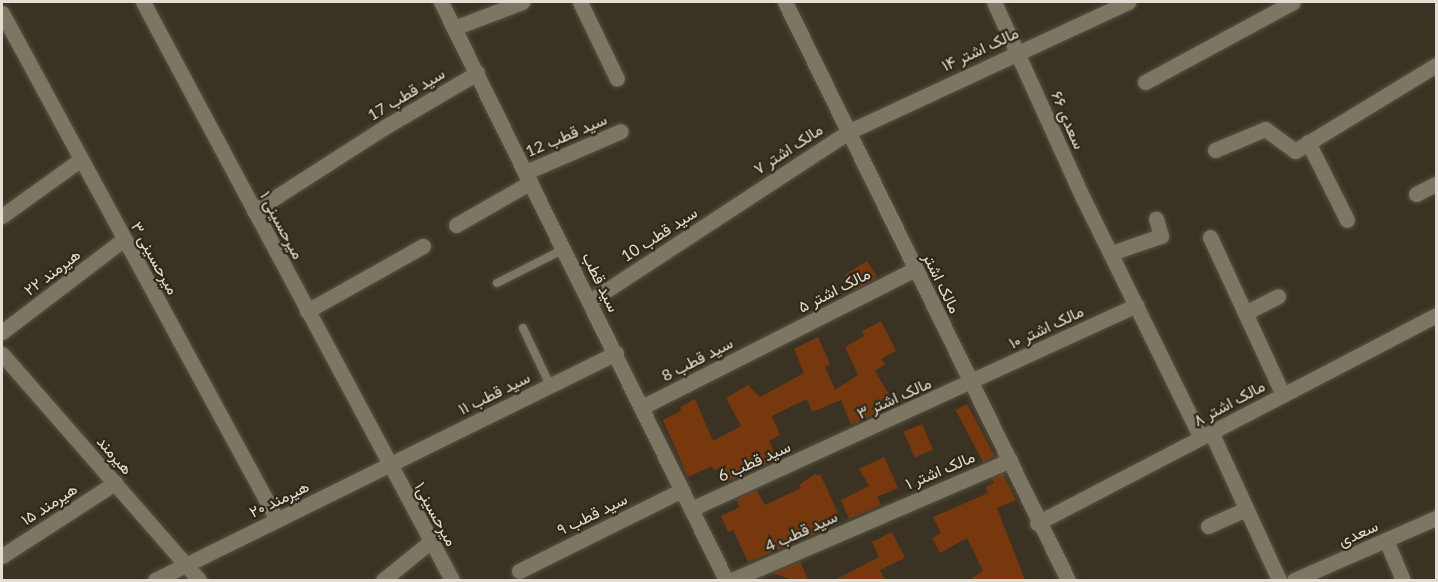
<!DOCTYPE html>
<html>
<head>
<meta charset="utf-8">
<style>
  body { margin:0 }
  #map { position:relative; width:1438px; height:582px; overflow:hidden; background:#3a3323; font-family:Lato,Vazirmatn,sans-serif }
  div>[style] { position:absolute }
  .building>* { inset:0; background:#77380e; transform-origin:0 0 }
  .roads { filter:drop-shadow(0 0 2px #575243) drop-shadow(0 0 2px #575243) }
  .service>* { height:8px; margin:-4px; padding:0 4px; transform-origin:4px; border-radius:4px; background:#7d7663 }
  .minor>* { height:15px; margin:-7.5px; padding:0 7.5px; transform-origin:7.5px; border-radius:7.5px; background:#7d7663 }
  .tertiary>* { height:15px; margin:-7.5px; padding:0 7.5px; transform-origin:7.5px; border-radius:7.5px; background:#7d7663 }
  .secondary>* { height:15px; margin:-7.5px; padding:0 7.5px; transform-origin:7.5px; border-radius:7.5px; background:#7d7663 }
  span { translate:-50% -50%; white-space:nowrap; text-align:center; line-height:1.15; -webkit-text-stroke:4.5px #302919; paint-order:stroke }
  .street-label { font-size:16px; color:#e2ded3 }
  .frame { position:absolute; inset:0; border:3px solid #e2ded3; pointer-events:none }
</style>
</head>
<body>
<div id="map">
  <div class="building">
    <i style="left:867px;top:261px;width:19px;height:26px;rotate:58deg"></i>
    <i style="clip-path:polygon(881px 321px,896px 351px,881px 359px,885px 364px,875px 371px,895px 405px,851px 425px,841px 400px,812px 412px,807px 399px,772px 416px,780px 435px,769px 441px,777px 459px,728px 481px,722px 468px,714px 470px,712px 466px,688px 477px,663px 420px,681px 411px,680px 407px,695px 399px,713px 441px,741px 426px,726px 398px,748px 385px,760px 397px,804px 373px,794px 349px,818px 337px,830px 364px,825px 367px,835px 390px,858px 375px,845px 347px,864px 336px,862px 331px)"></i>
    <i style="left:967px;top:404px;width:59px;height:13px;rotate:62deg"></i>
    <i style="left:922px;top:424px;width:28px;height:20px;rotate:67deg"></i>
    <i style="clip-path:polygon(884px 457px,898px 488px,877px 497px,881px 505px,849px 519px,841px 500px,869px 486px,859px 469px)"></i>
    <i style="clip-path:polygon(1003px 473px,1016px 500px,997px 508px,1025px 580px,969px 580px,983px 571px,967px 538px,940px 553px,932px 538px,941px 533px,933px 517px,988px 493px,986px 487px,994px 483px,992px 478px)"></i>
    <i style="clip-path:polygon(815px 474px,817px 476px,820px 474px,838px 513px,818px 523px,822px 531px,748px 562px,733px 530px,728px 532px,721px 516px,740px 507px,736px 499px,756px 490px,765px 505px,801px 488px,799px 485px)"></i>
    <i style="clip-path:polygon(892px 532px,905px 558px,880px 570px,885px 580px,835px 580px,879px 557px,872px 542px)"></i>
    <i style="clip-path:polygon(800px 561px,808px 580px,792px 580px,772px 573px)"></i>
  </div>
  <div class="roads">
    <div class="service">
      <i style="left:497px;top:283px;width:75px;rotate:-26.9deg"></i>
      <i style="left:523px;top:328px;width:63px;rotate:64.7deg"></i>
    </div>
    <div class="minor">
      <i style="left:143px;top:2px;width:655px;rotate:61.87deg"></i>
      <i style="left:580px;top:2px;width:85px;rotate:64.3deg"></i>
      <i style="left:994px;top:2px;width:215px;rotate:65.6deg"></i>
      <i style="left:1083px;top:198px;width:267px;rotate:63.8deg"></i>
      <i style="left:2px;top:13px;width:577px;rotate:61.52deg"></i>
      <i style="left:454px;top:28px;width:73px;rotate:-20.9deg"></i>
      <i style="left:1145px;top:82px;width:168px;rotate:-28.4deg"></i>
      <i style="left:1308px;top:142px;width:87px;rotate:63.4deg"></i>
      <i style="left:1215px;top:150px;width:54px;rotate:-22.8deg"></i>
      <i style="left:1265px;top:129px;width:37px;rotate:36deg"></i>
      <i style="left:1295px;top:151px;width:165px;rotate:-31.4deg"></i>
      <i style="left:526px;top:172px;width:103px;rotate:-23.3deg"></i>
      <i style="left:1416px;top:194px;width:22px;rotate:-27deg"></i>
      <i style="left:254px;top:211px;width:156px;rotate:-32.7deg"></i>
      <i style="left:385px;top:127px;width:107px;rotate:-30.4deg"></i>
      <i style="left:2px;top:216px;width:96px;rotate:-35.7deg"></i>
      <i style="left:456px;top:225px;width:86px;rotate:-29.8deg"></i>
      <i style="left:1210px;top:237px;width:174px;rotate:65.2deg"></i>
      <i style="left:1111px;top:253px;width:53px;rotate:-18.8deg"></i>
      <i style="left:1161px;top:236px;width:18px;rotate:-106deg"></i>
      <i style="left:590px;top:301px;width:308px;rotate:-33.2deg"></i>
      <i style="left:848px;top:132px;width:309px;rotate:-24.9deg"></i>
      <i style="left:307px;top:311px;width:133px;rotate:-29.3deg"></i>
      <i style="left:1245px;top:313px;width:37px;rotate:-27deg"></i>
      <i style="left:2px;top:332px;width:153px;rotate:-37.3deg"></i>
      <i style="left:642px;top:407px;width:306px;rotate:-26.8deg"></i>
      <i style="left:1211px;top:432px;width:163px;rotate:65.3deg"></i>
      <i style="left:691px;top:509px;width:490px;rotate:-24.6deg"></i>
      <i style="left:1037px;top:523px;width:450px;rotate:-27.5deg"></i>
      <i style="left:1208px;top:526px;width:42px;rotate:-24.1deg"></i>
      <i style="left:1386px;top:540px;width:43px;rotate:67deg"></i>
      <i style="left:2px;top:556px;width:135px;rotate:-32.9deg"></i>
      <i style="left:519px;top:571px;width:182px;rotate:-26.4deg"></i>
      <i style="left:155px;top:580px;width:514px;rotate:-26.22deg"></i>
      <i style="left:383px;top:580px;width:60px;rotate:-39deg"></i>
      <i style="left:732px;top:580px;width:303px;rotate:-23.3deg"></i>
    </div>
    <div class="tertiary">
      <i style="left:441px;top:2px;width:644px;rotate:63.75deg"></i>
      <i style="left:785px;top:2px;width:644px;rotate:63.91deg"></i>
    </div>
    <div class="secondary">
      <i style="left:2px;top:354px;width:300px;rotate:48.9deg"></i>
      <i style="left:1294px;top:580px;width:155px;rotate:-23.6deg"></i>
    </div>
  </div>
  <div class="street-label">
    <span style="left:980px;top:49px;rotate:-25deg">مالک اشتر ۱۴</span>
    <span style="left:406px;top:94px;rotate:-31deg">سید قطب 17</span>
    <span style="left:1068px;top:120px;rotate:66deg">سعدی ۶۶</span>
    <span style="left:566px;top:135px;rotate:-23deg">سید قطب 12</span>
    <span style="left:788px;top:149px;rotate:-33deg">مالک اشتر ۷</span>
    <span style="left:282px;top:225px;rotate:62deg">میرحسینی ۱</span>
    <span style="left:659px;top:234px;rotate:-33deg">سید قطب 10</span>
    <span style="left:155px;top:258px;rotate:61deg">میرحسینی ۳</span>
    <span style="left:52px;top:272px;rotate:-37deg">هیرمند ۲۲</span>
    <span style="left:601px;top:282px;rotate:64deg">سید قطب</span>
    <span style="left:942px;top:283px;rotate:64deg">مالک اشتر</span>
    <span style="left:834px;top:290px;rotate:-27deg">مالک اشتر ۵</span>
    <span style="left:1046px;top:327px;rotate:-25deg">مالک اشتر ۱۰</span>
    <span style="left:697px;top:359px;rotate:-27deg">سید قطب 8</span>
    <span style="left:494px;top:393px;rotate:-26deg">سید قطب ۱۱</span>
    <span style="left:894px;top:398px;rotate:-24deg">مالک اشتر ۳</span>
    <span style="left:1229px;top:403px;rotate:-28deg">مالک اشتر ۸</span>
    <span style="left:115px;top:455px;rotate:49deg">هیرمند</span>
    <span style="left:754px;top:461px;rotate:-24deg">سید قطب 6</span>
    <span style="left:940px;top:470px;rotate:-23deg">مالک اشتر ۱</span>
    <span style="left:279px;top:499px;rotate:-26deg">هیرمند ۲۰</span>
    <span style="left:49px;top:504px;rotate:-33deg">هیرمند ۱۵</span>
    <span style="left:436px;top:514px;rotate:61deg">میرحسینی۱</span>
    <span style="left:592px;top:514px;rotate:-26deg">سید قطب ۹</span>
    <span style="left:801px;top:531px;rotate:-24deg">سید قطب 4</span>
    <span style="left:1358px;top:533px;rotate:-24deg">سعدی</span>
  </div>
  <div class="frame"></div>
</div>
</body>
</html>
